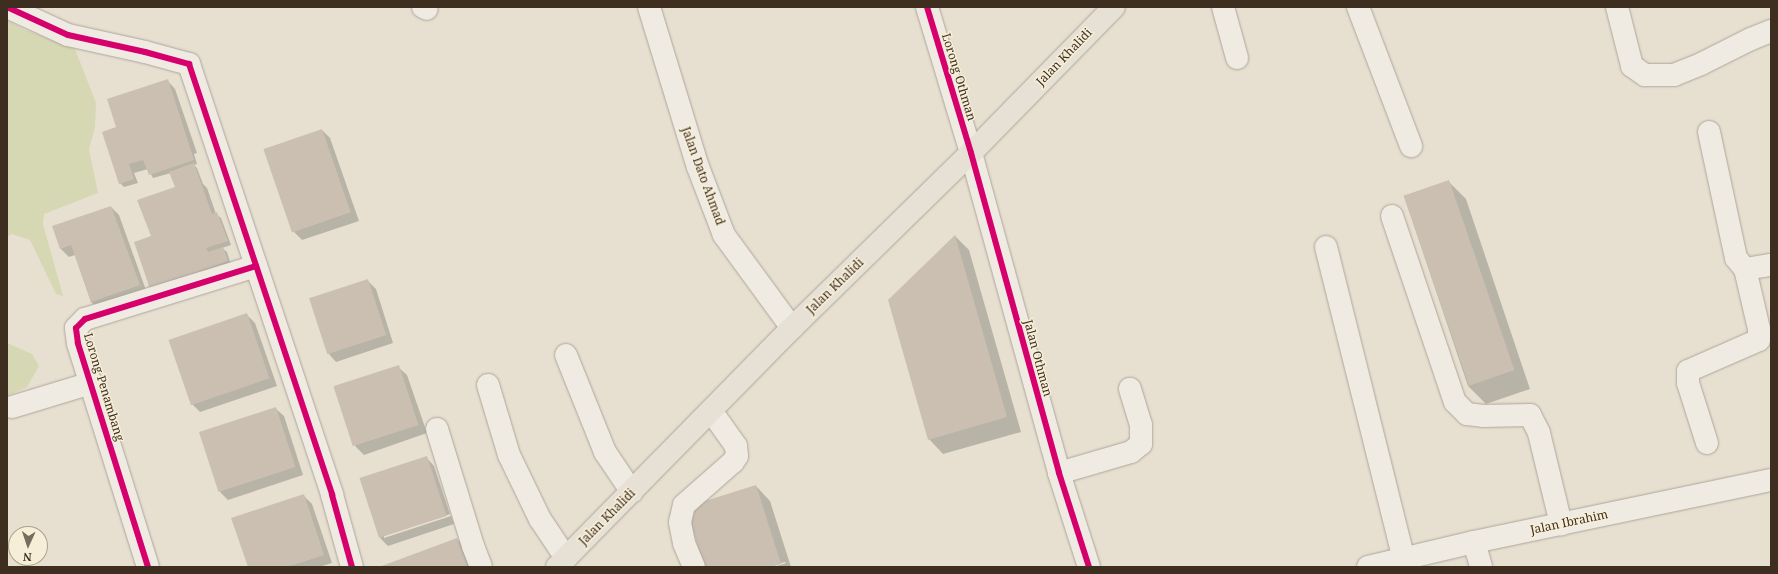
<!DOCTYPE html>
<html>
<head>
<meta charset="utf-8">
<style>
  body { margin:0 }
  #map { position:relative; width:1778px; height:574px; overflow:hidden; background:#e7e0d1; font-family:"Noto Serif",serif }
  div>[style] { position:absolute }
  .green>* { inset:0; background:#d6d7b3 }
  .shadow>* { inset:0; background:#0003 }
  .building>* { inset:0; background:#cbbfb2; transform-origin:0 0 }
  .roads { filter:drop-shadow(0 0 1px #ada599) drop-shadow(0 0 1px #ada599) }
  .minor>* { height:22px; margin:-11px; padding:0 11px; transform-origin:11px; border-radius:11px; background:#efebe3 }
  .major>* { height:22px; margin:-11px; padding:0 11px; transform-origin:11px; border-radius:11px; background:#e6e1d4 }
  .cycleway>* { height:6px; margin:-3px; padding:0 3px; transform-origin:3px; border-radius:3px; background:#d6006c }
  span { translate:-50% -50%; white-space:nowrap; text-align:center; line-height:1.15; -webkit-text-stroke:3px #f7eed8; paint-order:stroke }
  .street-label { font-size:12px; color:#3d2e20 }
  .frame { position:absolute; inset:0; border:8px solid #3d2e20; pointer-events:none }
  .north { position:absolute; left:8px; top:526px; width:40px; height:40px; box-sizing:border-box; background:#f7eed8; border:1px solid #ada18e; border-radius:50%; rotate:183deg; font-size:11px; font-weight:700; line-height:16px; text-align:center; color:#3d2e20 }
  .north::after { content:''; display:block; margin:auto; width:14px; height:18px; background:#786c5e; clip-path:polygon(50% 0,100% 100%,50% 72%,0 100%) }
</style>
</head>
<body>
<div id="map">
  <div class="green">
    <i style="clip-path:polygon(7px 20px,23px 29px,75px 49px,96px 103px,95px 127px,89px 149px,98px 193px,44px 214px,43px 224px,63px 296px,56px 294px,30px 240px,12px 234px,7px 237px)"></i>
    <i style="clip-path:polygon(7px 343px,32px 354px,39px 366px,27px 387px,7px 396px)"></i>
  </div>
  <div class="shadow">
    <i style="clip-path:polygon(167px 80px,175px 89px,197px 153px,194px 154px,197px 164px,194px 165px,197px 168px,203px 184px,207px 188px,216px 214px,221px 218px,231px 245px,222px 248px,227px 252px,231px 265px,155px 292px,152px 237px,177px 187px,171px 173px,153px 178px,148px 169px,134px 173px,138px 183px,124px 187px,120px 183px,118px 128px)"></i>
    <i style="clip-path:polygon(322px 130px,330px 138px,359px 221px,302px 240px,294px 232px,265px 149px)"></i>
    <i style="clip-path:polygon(1448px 181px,1466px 199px,1530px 389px,1486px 404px,1468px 386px,1404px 196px)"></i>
    <i style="clip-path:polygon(111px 207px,119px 215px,147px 293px,100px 310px,91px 302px,75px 255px,69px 257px,61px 249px,54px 227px)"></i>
    <i style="clip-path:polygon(955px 236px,969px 250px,1021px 432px,943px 454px,929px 439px)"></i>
    <i style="clip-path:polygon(368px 281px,376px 289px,393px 343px,336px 362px,328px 353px)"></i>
    <i style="clip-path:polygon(247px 315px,255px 323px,277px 386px,200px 412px,192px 404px)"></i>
    <i style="clip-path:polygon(398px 367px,407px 375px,427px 433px,364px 455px,356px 447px,335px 388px)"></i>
    <i style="clip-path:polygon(275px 408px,284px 416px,303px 475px,228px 500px,220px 492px)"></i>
    <i style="clip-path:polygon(426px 457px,434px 466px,450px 514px,384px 536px,384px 538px,451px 516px,454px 524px,388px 546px,380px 538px)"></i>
    <i style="clip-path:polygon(756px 486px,770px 501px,791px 567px,774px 567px,786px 563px,785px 562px,768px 567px,705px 567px)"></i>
    <i style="clip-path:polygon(304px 496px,312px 504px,332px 563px,319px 567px,249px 567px)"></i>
    <i style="clip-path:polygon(457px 539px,465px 547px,473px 567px,383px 567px)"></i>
  </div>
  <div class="building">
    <i style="clip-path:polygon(168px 79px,194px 160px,149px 175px,143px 160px,129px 164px,134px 179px,119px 184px,102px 132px,116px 127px,107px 99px)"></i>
    <i style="left:322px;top:129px;width:88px;height:62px;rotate:71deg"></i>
    <i style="clip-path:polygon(194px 163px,212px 214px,217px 212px,228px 241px,206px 248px,208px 252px,223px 247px,228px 261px,150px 289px,134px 242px,151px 236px,137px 200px,175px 187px,169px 172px)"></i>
    <i style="left:1449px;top:180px;width:201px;height:48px;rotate:71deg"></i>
    <i style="clip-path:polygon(111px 206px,140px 285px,91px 302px,71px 245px,60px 249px,52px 226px)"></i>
    <i style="clip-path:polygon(955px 235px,1007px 417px,928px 440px,888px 300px)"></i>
    <i style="left:368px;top:279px;width:59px;height:62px;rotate:72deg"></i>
    <i style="left:247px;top:313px;width:69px;height:83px;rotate:71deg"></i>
    <i style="left:399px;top:365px;width:63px;height:69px;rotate:72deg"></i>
    <i style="left:276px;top:407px;width:63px;height:81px;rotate:72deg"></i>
    <i style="left:427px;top:456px;width:63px;height:71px;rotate:72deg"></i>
    <i style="clip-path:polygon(756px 485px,781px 564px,771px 567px,704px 567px,686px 507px)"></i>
    <i style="clip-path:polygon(304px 494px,324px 555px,287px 567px,248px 567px,231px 518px)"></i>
    <i style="clip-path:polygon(457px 538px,468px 567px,379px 567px)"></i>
  </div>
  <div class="roads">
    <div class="minor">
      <i style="left:7px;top:7px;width:67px;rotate:24.7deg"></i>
      <i style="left:68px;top:35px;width:79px;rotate:12.4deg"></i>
      <i style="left:145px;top:52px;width:46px;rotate:15.3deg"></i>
      <i style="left:189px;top:64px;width:454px;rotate:71.6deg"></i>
      <i style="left:332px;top:495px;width:75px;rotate:74.5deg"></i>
      <i style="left:423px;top:7px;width:4px;rotate:27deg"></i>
      <i style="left:649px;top:7px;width:167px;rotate:73deg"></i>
      <i style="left:698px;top:167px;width:73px;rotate:69.1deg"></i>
      <i style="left:724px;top:235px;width:115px;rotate:53.8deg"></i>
      <i style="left:927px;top:7px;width:152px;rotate:73.2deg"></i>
      <i style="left:971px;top:153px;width:332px;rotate:74.6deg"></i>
      <i style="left:1059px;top:473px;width:99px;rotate:72.3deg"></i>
      <i style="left:1223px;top:7px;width:53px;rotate:74.6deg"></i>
      <i style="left:1358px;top:7px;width:149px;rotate:69.1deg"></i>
      <i style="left:1617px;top:7px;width:61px;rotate:75.7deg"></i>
      <i style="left:1632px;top:66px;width:16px;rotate:35deg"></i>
      <i style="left:1645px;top:75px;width:29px"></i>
      <i style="left:1674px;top:75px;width:29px;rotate:-22deg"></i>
      <i style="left:1701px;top:64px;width:56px;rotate:-26.6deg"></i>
      <i style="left:1751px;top:39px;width:22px;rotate:-22deg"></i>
      <i style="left:1709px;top:132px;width:129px;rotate:77.9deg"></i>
      <i style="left:1736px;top:258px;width:14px;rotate:51deg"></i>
      <i style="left:1745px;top:269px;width:26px;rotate:-9deg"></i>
      <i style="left:1392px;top:216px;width:196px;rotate:71.3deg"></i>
      <i style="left:1455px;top:402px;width:17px;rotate:45deg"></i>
      <i style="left:1467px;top:414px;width:16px;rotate:7deg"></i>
      <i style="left:1483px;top:416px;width:47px;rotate:-1.2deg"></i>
      <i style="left:1530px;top:415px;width:20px;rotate:63deg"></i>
      <i style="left:1539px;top:433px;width:94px;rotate:76.4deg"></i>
      <i style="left:1326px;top:247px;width:322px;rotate:76deg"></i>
      <i style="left:566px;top:355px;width:105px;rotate:68.1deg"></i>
      <i style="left:605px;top:452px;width:48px;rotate:56deg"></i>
      <i style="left:488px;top:385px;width:73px;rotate:73.3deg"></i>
      <i style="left:509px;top:455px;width:71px;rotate:64.2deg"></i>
      <i style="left:540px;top:519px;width:47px;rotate:56.3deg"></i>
      <i style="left:12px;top:407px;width:83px;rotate:-16.9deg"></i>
      <i style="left:437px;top:429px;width:122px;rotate:72.9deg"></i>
      <i style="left:473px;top:546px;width:22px;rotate:69deg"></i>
      <i style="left:1707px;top:443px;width:63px;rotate:-107.6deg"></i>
      <i style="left:1688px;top:383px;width:12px;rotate:-90deg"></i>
      <i style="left:1688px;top:371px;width:77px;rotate:-23.6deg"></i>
      <i style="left:1759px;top:340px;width:11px;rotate:-90deg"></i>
      <i style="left:1759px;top:329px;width:62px;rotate:-103.1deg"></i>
      <i style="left:1059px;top:473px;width:75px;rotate:-16.3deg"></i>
      <i style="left:1131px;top:452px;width:13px;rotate:-39deg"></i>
      <i style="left:1141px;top:444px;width:19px;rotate:-90deg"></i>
      <i style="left:1141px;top:425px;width:38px;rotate:-107deg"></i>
      <i style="left:1474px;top:542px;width:26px;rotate:74deg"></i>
      <i style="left:148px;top:567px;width:235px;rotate:-107.4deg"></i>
      <i style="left:78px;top:343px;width:15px;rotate:-98deg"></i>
      <i style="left:76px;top:328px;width:13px;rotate:-45deg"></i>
      <i style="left:85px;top:319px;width:179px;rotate:-17.2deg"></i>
      <i style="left:694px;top:567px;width:26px;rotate:-113deg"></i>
      <i style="left:684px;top:543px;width:21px;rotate:-101deg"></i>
      <i style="left:680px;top:522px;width:17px;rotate:-77deg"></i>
      <i style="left:684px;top:505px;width:65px;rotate:-41.3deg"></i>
      <i style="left:733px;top:462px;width:7px;rotate:-56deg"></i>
      <i style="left:737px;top:456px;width:10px;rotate:-96deg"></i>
      <i style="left:736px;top:446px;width:43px;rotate:-125.5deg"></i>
      <i style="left:1368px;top:567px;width:109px;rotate:-13.3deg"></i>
      <i style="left:1474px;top:542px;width:303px;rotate:-11.8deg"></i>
    </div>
    <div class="major">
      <i style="left:557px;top:567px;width:335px;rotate:-45.5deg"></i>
      <i style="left:792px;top:328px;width:250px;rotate:-44.4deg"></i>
      <i style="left:971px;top:153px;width:204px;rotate:-45.6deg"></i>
    </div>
  </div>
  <div class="cycleway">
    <i style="left:7px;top:7px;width:67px;rotate:24.7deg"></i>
    <i style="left:68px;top:35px;width:79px;rotate:12.4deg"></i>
    <i style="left:145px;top:52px;width:46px;rotate:15.3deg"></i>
    <i style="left:189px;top:64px;width:454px;rotate:71.6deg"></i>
    <i style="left:332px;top:495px;width:75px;rotate:74.5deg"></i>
    <i style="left:927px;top:7px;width:152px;rotate:73.2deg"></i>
    <i style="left:971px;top:153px;width:332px;rotate:74.6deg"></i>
    <i style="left:1059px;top:473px;width:99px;rotate:72.3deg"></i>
    <i style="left:148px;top:567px;width:235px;rotate:-107.4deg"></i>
    <i style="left:78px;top:343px;width:15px;rotate:-98deg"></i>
    <i style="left:76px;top:328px;width:13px;rotate:-45deg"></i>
    <i style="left:85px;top:319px;width:179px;rotate:-17.2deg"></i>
  </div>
  <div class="street-label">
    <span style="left:1064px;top:57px;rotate:-46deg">Jalan Khalidi</span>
    <span style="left:959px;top:77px;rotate:73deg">Lorong Othman</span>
    <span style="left:703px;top:176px;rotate:70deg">Jalan Dato Ahmad</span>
    <span style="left:835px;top:286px;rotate:-44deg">Jalan Khalidi</span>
    <span style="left:1038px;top:358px;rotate:75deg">Jalan Othman</span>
    <span style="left:104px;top:387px;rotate:73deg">Lorong Penambang</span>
    <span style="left:607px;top:517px;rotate:-45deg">Jalan Khalidi</span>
    <span style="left:1569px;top:522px;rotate:-12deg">Jalan Ibrahim</span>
  </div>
  <div class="frame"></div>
  <div class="north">N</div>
</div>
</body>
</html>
